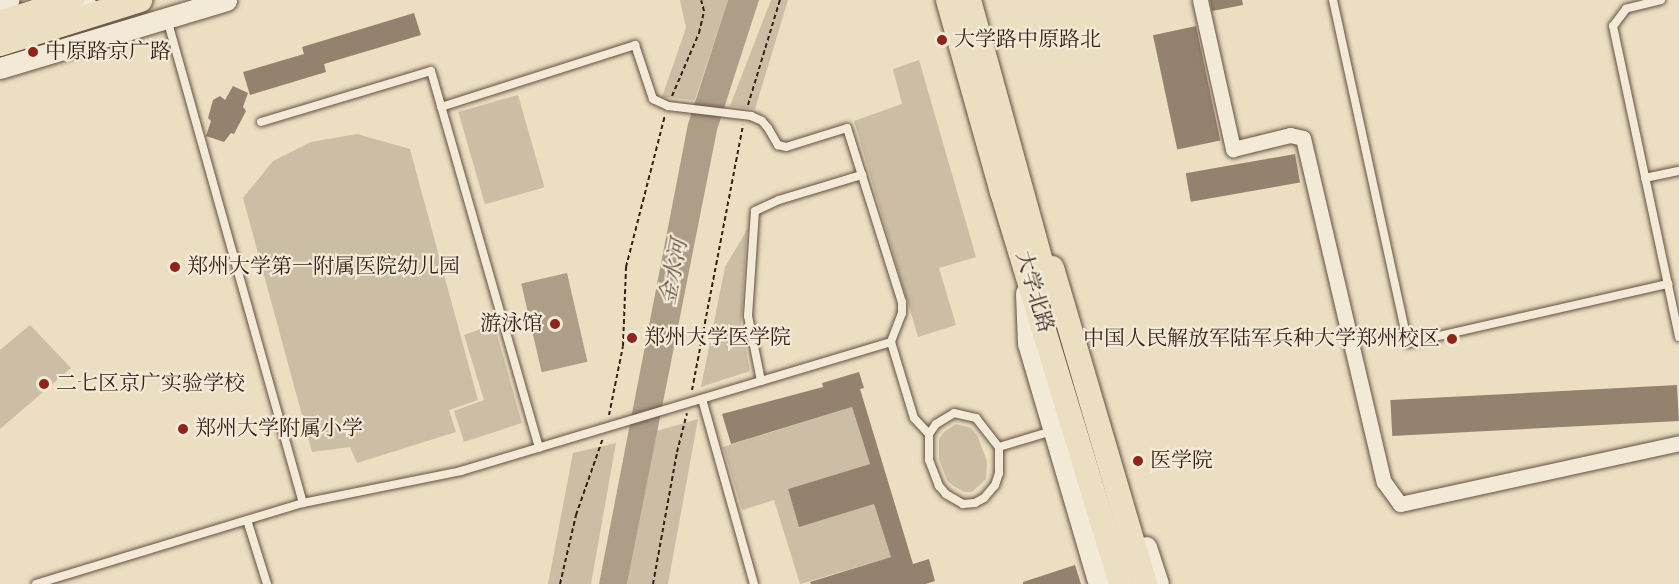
<!DOCTYPE html>
<html>
<head>
<meta charset="utf-8">
<style>
  body { margin:0 }
  #map { position:relative; width:1679px; height:584px; overflow:hidden; background:#ebdec1; font-family:"Libre Bodoni","Noto Serif SC",serif }
  div>[style] { position:absolute }
  .green>* { inset:0; background:#ccbea4; transform-origin:0 0 }
  .water>* { inset:0; background:#ae9d87; transform-origin:0 0 }
  .building>* { inset:0; background:#95826e; transform-origin:0 0 }
  .path>* { height:2px; margin-top:-1px; transform-origin:0; background:repeating-linear-gradient(90deg,#371f15 0 4.5px,transparent 0 7.5px) }
  .roads { filter:drop-shadow(0 0 2px #644f40) drop-shadow(0 0 2px #644f40) }
  .lane>* { height:8px; margin:-4px; padding:0 4px; transform-origin:4px; border-radius:4px; background:#f2ead7 }
  .street>* { height:15px; margin:-7.5px; padding:0 7.5px; transform-origin:7.5px; border-radius:7.5px; background:#f2ead7 }
  .secondary>* { height:21px; margin:-10.5px; padding:0 10.5px; transform-origin:10.5px; border-radius:10.5px; background:#f2ead7 }
  .primary>* { height:24px; margin:-12px; padding:0 12px; transform-origin:12px; border-radius:12px; background:#ebdec1 }
  .dots>* { width:16px; height:16px; translate:-50% -50%; box-sizing:border-box; border:3px solid #f2ead7; border-radius:50% }
  span { translate:-50% -50%; white-space:nowrap; text-align:center; line-height:1.15; -webkit-text-stroke:4.5px #f2ead7; paint-order:stroke }
  .poi-label { font-size:21px; color:#371f15 }
  .left { translate:0 -50%; text-align:left }
  .right { translate:-100% -50%; text-align:right }
  .street-label { font-size:21px; color:#371f15 }
  .water-label { font-size:22px; color:#614b3d; font-style:italic }
</style>
</head>
<body>
<div id="map">
  <div class="green">
    <i style="clip-path:polygon(680px 0,728px 0,695px 100px,662px 97px,686px 28px)"></i>
    <i style="clip-path:polygon(771px 0,788px 0,755px 109px,730px 106px)"></i>
    <i style="clip-path:polygon(919px 60px,976px 257px,939px 268px,956px 325px,918px 337px,854px 121px,902px 104px,893px 69px)"></i>
    <i style="left:518px;top:95px;width:96px;height:62px;rotate:74deg"></i>
    <i style="clip-path:polygon(357px 134px,410px 149px,478px 400px,449px 410px,456px 432px,357px 463px,350px 447px,312px 452px,243px 198px,273px 161px,311px 142px)"></i>
    <i style="clip-path:polygon(747px 230px,741px 324px,750px 371px,701px 387px,725px 267px)"></i>
    <i style="clip-path:polygon(494px 324px,522px 423px,464px 442px,454px 411px,484px 400px,464px 335px)"></i>
    <i style="clip-path:polygon(30px 325px,71px 368px,0 429px,0 350px)"></i>
    <i style="clip-path:polygon(852px 407px,870px 464px,788px 489px,799px 526px,874px 504px,891px 557px,800px 584px,774px 500px,742px 510px,723px 447px)"></i>
    <i style="clip-path:polygon(698px 419px,668px 584px,627px 584px,657px 431px)"></i>
    <i style="clip-path:polygon(956px 424px,971px 428px,977px 435px,987px 461px,986px 479px,972px 492px,964px 492px,952px 485px,947px 480px,939px 459px,939px 439px,944px 432px)"></i>
    <i style="clip-path:polygon(616px 443px,591px 584px,548px 584px,573px 453px)"></i>
  </div>
  <div class="water">
    <i style="clip-path:polygon(728px 0,759px 0,717px 130px,627px 584px,599px 584px,688px 124px)"></i>
    <i style="left:567px;top:273px;width:91px;height:47px;rotate:77deg"></i>
  </div>
  <div class="building">
    <i style="clip-path:polygon(1210px 0,1242px 0,1243px 5px,1212px 11px)"></i>
    <i style="clip-path:polygon(414px 13px,421px 35px,324px 64px,326px 72px,250px 95px,243px 72px,304px 54px,302px 47px)"></i>
    <i style="left:1196px;top:26px;width:117px;height:44px;rotate:78deg"></i>
    <i style="clip-path:polygon(233px 86px,248px 93px,243px 107px,246px 111px,234px 134px,231px 133px,224px 142px,206px 136px,211px 121px,208px 118px,213px 100px,220px 96px,225px 100px)"></i>
    <i style="left:1295px;top:154px;width:29px;height:111px;rotate:80deg"></i>
    <i style="clip-path:polygon(859px 372px,864px 388px,860px 389px,913px 564px,929px 559px,935px 581px,926px 584px,811px 584px,810px 582px,891px 557px,874px 504px,799px 527px,788px 489px,870px 464px,852px 407px,731px 444px,722px 414px,823px 387px,822px 383px)"></i>
    <i style="left:1677px;top:385px;width:36px;height:287px;rotate:87deg"></i>
    <i style="clip-path:polygon(1075px 565px,1081px 584px,1023px 584px,1023px 582px)"></i>
  </div>
  <div class="path">
    <i style="left:672px;top:96px;width:69px;rotate:-66.8deg"></i>
    <i style="left:699px;top:33px;width:23px;rotate:-77deg"></i>
    <i style="left:704px;top:11px;width:11px;rotate:-105deg"></i>
    <i style="left:748px;top:105px;width:110px;rotate:-73.1deg"></i>
    <i style="left:692px;top:390px;width:270px;rotate:-79.1deg"></i>
    <i style="left:609px;top:415px;width:70px;rotate:-78.5deg"></i>
    <i style="left:623px;top:346px;width:79px;rotate:-87.8deg"></i>
    <i style="left:626px;top:267px;width:157px;rotate:-75.6deg"></i>
    <i style="left:560px;top:584px;width:71px;rotate:-76.9deg"></i>
    <i style="left:576px;top:515px;width:82px;rotate:-70.7deg"></i>
    <i style="left:653px;top:584px;width:134px;rotate:-79.7deg"></i>
    <i style="left:677px;top:452px;width:40px;rotate:-75.6deg"></i>
  </div>
  <div class="roads">
    <div class="lane">
      <i style="left:1333px;top:0;width:351px;rotate:77.7deg"></i>
      <i style="left:1408px;top:343px;width:267px;rotate:-12.8deg"></i>
      <i style="left:1661px;top:0;width:36px;rotate:166deg"></i>
      <i style="left:1626px;top:9px;width:21px;rotate:127deg"></i>
      <i style="left:1613px;top:26px;width:318px;rotate:78deg"></i>
      <i style="left:167px;top:19px;width:503px;rotate:74.31deg"></i>
      <i style="left:441px;top:107px;width:204px;rotate:-17.7deg"></i>
      <i style="left:635px;top:45px;width:57px;rotate:71.6deg"></i>
      <i style="left:653px;top:99px;width:17px;rotate:25deg"></i>
      <i style="left:668px;top:106px;width:84px;rotate:6.9deg"></i>
      <i style="left:751px;top:116px;width:12px;rotate:24deg"></i>
      <i style="left:762px;top:121px;width:9px;rotate:49deg"></i>
      <i style="left:768px;top:128px;width:20px;rotate:60deg"></i>
      <i style="left:778px;top:145px;width:8px;rotate:14deg"></i>
      <i style="left:786px;top:147px;width:64px;rotate:-17.3deg"></i>
      <i style="left:847px;top:128px;width:182px;rotate:72.5deg"></i>
      <i style="left:902px;top:302px;width:11px;rotate:90deg"></i>
      <i style="left:902px;top:313px;width:31px;rotate:111deg"></i>
      <i style="left:891px;top:342px;width:79px;rotate:73.2deg"></i>
      <i style="left:914px;top:418px;width:22px;rotate:47deg"></i>
      <i style="left:261px;top:122px;width:177px;rotate:-16.7deg"></i>
      <i style="left:431px;top:71px;width:392px;rotate:74deg"></i>
      <i style="left:1645px;top:178px;width:35px;rotate:-12deg"></i>
      <i style="left:761px;top:381px;width:66px;rotate:-101.3deg"></i>
      <i style="left:748px;top:316px;width:105px;rotate:-86.2deg"></i>
      <i style="left:755px;top:211px;width:26px;rotate:-25deg"></i>
      <i style="left:779px;top:200px;width:87px;rotate:-16.8deg"></i>
      <i style="left:702px;top:399px;width:192px;rotate:74.3deg"></i>
      <i style="left:954px;top:413px;width:23px;rotate:13deg"></i>
      <i style="left:976px;top:418px;width:37px;rotate:52deg"></i>
      <i style="left:999px;top:447px;width:26px;rotate:90deg"></i>
      <i style="left:999px;top:473px;width:13px;rotate:108deg"></i>
      <i style="left:995px;top:485px;width:17px;rotate:130deg"></i>
      <i style="left:984px;top:498px;width:10px;rotate:151deg"></i>
      <i style="left:975px;top:503px;width:12px;rotate:175deg"></i>
      <i style="left:963px;top:504px;width:20px;rotate:-150deg"></i>
      <i style="left:946px;top:494px;width:11px;rotate:-131deg"></i>
      <i style="left:939px;top:486px;width:28px;rotate:-111deg"></i>
      <i style="left:929px;top:460px;width:26px;rotate:-90deg"></i>
      <i style="left:929px;top:434px;width:12px;rotate:-55deg"></i>
      <i style="left:936px;top:424px;width:21px;rotate:-31deg"></i>
      <i style="left:999px;top:447px;width:55px;rotate:-16.8deg"></i>
      <i style="left:247px;top:520px;width:67px;rotate:72.6deg"></i>
      <i style="left:36px;top:584px;width:279px;rotate:-16.9deg"></i>
      <i style="left:303px;top:503px;width:161px;rotate:-11.4deg"></i>
      <i style="left:461px;top:471px;width:449px;rotate:-16.7deg"></i>
    </div>
    <div class="street">
      <i style="left:87px;top:0;width:16px;rotate:72deg"></i>
      <i style="left:1200px;top:0;width:153px;rotate:77.5deg"></i>
      <i style="left:1233px;top:149px;width:59px;rotate:-13.8deg"></i>
      <i style="left:1290px;top:135px;width:13px;rotate:13deg"></i>
      <i style="left:1303px;top:138px;width:353px;rotate:76.8deg"></i>
      <i style="left:1384px;top:482px;width:27px;rotate:54deg"></i>
      <i style="left:1400px;top:504px;width:286px;rotate:-12.3deg"></i>
    </div>
    <div class="secondary">
      <i style="left:0;top:3px;width:9px;rotate:-21deg"></i>
      <i style="left:0;top:68px;width:236px;rotate:-16.7deg"></i>
      <i style="left:1026px;top:293px;width:50px;rotate:87.7deg"></i>
      <i style="left:1028px;top:343px;width:251px;rotate:73.6deg"></i>
      <i style="left:1146px;top:547px;width:39px;rotate:72deg"></i>
    </div>
    <div class="primary">
      <i style="left:948px;top:0;width:199px;rotate:74.3deg"></i>
      <i style="left:1002px;top:192px;width:410px;rotate:73.1deg"></i>
      <i style="left:969px;top:0;width:301px;rotate:74.6deg"></i>
      <i style="left:0;top:23px;width:76px;rotate:-17.7deg"></i>
      <i style="left:0;top:44px;width:147px;rotate:-17.4deg"></i>
      <i style="left:1052px;top:268px;width:329px;rotate:73.6deg"></i>
    </div>
  </div>
  <div class="dots">
    <i style="left:942px;top:40px;background:#8f2418"></i>
    <i style="left:33px;top:52px;background:#8f2418"></i>
    <i style="left:175px;top:267px;background:#8f2418"></i>
    <i style="left:555px;top:324px;background:#8f2418"></i>
    <i style="left:632px;top:338px;background:#8f2418"></i>
    <i style="left:1452px;top:339px;background:#8f2418"></i>
    <i style="left:44px;top:384px;background:#8f2418"></i>
    <i style="left:183px;top:429px;background:#8f2418"></i>
    <i style="left:1138px;top:461px;background:#8f2418"></i>
  </div>
  <div class="poi-label">
    <span class="left" style="left:954px;top:40px">大学路中原路北</span>
    <span class="left" style="left:45px;top:52px">中原路京广路</span>
    <span class="left" style="left:187px;top:267px">郑州大学第一附属医院幼儿园</span>
    <span class="right" style="left:543px;top:324px">游泳馆</span>
    <span class="left" style="left:644px;top:338px">郑州大学医学院</span>
    <span class="right" style="left:1440px;top:339px">中国人民解放军陆军兵种大学郑州校区</span>
    <span class="left" style="left:56px;top:384px">二七区京广实验学校</span>
    <span class="left" style="left:195px;top:429px">郑州大学附属小学</span>
    <span class="left" style="left:1150px;top:461px">医学院</span>
  </div>
  <div class="street-label">
    <span style="left:1034px;top:292px;rotate:73deg">大学北路</span>
  </div>
  <div class="water-label">
    <span style="left:674px;top:272px;rotate:-79deg">金水河</span>
  </div>
</div>
</body>
</html>
